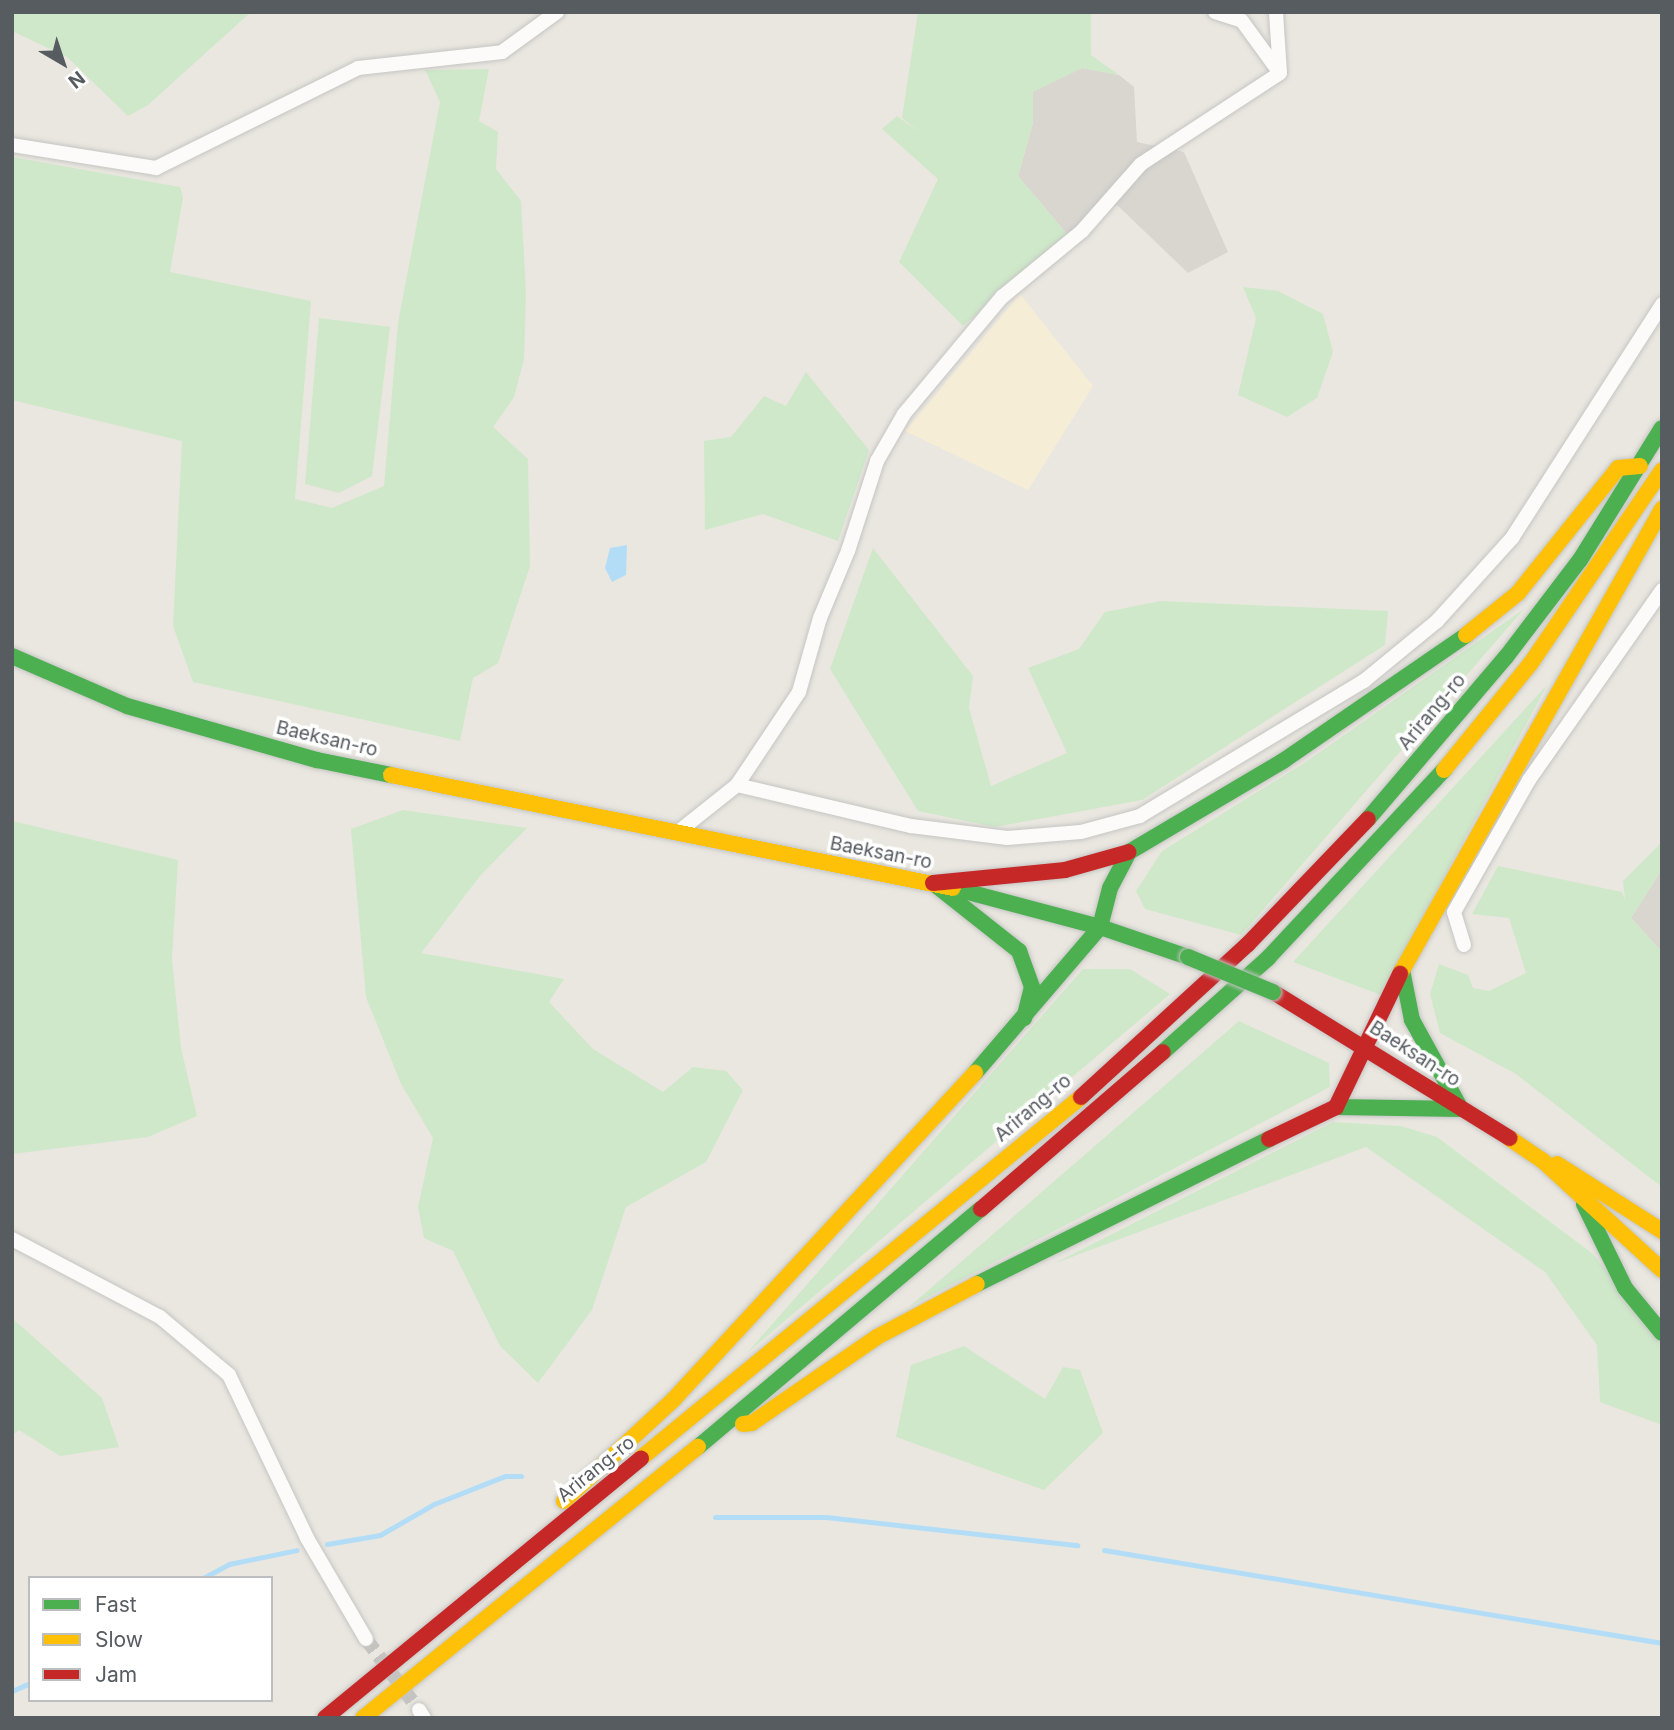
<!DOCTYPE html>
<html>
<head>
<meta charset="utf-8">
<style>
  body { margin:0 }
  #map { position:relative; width:1674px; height:1730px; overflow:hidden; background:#eae7e0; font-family:Inter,sans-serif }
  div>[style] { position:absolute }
  .commercial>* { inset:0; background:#f6edd7 }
  .industrial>* { inset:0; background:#d9d6d0 }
  .green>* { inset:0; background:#cfe8c9 }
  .water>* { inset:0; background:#b3ddf6 }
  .stream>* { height:5px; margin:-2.5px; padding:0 2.5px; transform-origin:2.5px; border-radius:2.5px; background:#b3ddf6 }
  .street-tunnel>* { height:14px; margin-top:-7px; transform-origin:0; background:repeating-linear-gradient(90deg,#c5c4c0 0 14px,transparent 0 21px) }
  .roads { filter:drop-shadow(0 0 2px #c5c5c3) drop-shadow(0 0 2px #c5c5c3) }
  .street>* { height:14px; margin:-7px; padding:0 7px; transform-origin:7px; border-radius:7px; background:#fcfbfa }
  .fast>* { height:16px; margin:-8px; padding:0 8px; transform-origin:8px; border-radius:8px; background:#4caf50 }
  .slow>* { height:16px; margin:-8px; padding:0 8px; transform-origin:8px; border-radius:8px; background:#ffc107 }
  .jam>* { height:16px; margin:-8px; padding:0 8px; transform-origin:8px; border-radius:8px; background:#c62828 }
  .bridges { filter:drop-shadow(0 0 2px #c4c5c3) drop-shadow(0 0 2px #c4c5c3) }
  .fast-bridge>* { height:16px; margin:-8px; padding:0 8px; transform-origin:8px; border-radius:8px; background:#4caf50 }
  span { translate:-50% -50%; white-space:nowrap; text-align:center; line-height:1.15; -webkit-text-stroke:7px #fff; paint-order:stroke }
  .street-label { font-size:19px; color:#575c61 }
  .frame { position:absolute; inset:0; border:14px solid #575c61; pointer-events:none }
  .legend { position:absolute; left:28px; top:1576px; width:245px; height:126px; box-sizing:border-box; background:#fff; border:2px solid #bcbec0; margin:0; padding:9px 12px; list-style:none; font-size:21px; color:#575c61 }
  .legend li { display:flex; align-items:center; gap:14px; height:35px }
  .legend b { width:35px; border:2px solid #bcbec0 }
  .north { position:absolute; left:28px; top:28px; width:70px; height:70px; -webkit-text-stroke:5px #fff; paint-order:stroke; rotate:141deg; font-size:19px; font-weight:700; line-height:28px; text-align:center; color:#575c61 }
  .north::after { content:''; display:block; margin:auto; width:24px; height:32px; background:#575c61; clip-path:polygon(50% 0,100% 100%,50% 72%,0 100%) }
</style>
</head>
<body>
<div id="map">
  <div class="commercial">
    <i style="clip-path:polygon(1020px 294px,1093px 386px,1028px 490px,905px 431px)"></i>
  </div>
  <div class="industrial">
    <i style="clip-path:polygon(1082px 68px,1119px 75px,1134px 87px,1137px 142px,1184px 152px,1228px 252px,1188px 273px,1117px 205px,1067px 234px,1018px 176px,1033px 123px,1033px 91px)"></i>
    <i style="clip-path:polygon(1662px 869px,1662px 952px,1631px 918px)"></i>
  </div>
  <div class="green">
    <i style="clip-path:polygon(12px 12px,251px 12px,148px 105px,128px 116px,67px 57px,12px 31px)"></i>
    <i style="clip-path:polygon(918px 12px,1091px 12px,1091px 55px,1119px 75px,1082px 68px,1033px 92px,1033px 123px,1018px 176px,1067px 234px,963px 326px,899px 262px,938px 179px,882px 129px,897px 116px,919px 132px,902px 118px)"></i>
    <i style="clip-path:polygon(489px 69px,479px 121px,498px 132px,496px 169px,521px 201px,526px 292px,524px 359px,514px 397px,493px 427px,528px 459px,530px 566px,498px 663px,473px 678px,460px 741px,193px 682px,173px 626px,182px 441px,12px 400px,12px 157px,180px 187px,183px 198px,170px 272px,311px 301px,295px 499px,332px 508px,384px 486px,398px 323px,440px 102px,425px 70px)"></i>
    <i style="clip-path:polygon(1243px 287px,1278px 291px,1323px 314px,1333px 352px,1317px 398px,1287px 417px,1238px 395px,1256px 318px)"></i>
    <i style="clip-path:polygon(319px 318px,390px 327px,372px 476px,339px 493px,305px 484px)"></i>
    <i style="clip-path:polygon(806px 372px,869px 450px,838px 541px,763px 514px,705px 530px,704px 441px,731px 437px,764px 396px,786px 406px)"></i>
    <i style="clip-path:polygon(873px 548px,973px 676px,969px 708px,991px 786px,1067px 753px,1028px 668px,1079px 649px,1105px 612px,1161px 601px,1388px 611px,1385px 645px,1142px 800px,995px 827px,918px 811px,830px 669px)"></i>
    <i style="clip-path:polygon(1524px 609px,1241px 935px,1145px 909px,1136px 891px,1162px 851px,1306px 762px)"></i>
    <i style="clip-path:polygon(1547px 685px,1381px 995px,1293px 962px)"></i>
    <i style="clip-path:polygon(403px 810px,527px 828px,480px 876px,421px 953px,564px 979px,549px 1002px,593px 1049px,663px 1092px,693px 1067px,726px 1071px,743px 1090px,706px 1162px,626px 1207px,592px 1310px,538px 1383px,500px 1346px,453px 1251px,424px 1238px,418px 1207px,433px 1138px,401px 1084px,366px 997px,351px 829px)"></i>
    <i style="clip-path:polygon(12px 821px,178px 860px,172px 959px,181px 1048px,197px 1116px,148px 1137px,12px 1154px)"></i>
    <i style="clip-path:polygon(1662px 842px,1662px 869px,1631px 918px,1662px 952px,1662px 1187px,1516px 1074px,1440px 1033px,1430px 994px,1439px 964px,1468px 975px,1473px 988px,1489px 991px,1526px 973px,1509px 918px,1472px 914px,1498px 866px,1622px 892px,1625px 899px,1623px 881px)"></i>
    <i style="clip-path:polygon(1083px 969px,1130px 969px,1170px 994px,747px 1353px)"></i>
    <i style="clip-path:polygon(1239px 1021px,1329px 1063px,1330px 1087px,909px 1307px)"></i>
    <i style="clip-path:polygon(1333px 1122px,1401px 1126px,1437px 1137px,1593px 1254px,1662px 1339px,1662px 1425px,1600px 1402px,1597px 1345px,1545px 1272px,1366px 1147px,1053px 1264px)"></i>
    <i style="clip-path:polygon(12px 1318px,102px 1398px,119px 1447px,60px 1456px,19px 1430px,12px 1435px)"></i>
    <i style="clip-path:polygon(964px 1346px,1045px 1399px,1063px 1367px,1080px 1370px,1103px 1433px,1044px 1490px,896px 1437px,911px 1365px)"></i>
  </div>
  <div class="water">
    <i style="clip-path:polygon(627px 545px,626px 575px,612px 582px,605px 568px,610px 548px)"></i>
  </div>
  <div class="stream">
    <i style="left:715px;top:1517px;width:111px"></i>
    <i style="left:826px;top:1517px;width:253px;rotate:6.4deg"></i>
    <i style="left:327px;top:1544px;width:54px;rotate:-9.6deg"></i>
    <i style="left:380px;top:1535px;width:62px;rotate:-29.9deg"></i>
    <i style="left:434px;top:1504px;width:76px;rotate:-21.5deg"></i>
    <i style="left:505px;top:1476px;width:16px"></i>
    <i style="left:1104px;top:1550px;width:566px;rotate:9.46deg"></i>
    <i style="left:203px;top:1578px;width:30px;rotate:-28deg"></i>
    <i style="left:229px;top:1564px;width:69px;rotate:-11.6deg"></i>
    <i style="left:12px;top:1691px;width:20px;rotate:-24deg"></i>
  </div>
  <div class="street-tunnel">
    <i style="left:366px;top:1639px;width:89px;rotate:53.3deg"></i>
  </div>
  <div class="roads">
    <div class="street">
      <i style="left:1215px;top:12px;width:28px;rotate:18deg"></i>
      <i style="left:1242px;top:21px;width:63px;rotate:54deg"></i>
      <i style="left:12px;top:145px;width:146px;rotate:9.1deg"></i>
      <i style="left:156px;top:168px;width:225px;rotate:-26.3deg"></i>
      <i style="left:358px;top:68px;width:145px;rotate:-6.3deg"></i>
      <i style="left:502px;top:52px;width:68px;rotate:-36deg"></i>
      <i style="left:737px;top:785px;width:179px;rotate:13.3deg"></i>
      <i style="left:911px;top:826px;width:97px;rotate:7.1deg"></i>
      <i style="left:1007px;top:838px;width:74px;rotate:-4.6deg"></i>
      <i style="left:1081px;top:832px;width:61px;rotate:-15.2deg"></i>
      <i style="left:1140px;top:816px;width:262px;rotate:-31.1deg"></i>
      <i style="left:1364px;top:681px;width:94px;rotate:-39.4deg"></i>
      <i style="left:1437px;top:621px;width:112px;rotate:-47.9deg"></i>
      <i style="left:1512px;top:538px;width:278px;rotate:-57.3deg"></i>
      <i style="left:678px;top:832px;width:75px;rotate:-38.5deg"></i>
      <i style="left:737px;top:785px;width:112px;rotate:-56.3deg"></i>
      <i style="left:799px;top:692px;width:77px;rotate:-74.2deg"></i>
      <i style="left:820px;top:618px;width:73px;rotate:-67.3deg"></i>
      <i style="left:848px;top:551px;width:95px;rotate:-72.1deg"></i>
      <i style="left:877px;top:461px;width:54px;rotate:-60.1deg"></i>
      <i style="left:904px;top:414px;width:153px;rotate:-50.1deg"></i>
      <i style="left:1002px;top:297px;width:104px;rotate:-39.5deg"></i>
      <i style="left:1082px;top:231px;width:89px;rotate:-48.6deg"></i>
      <i style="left:1141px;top:164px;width:166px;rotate:-33.2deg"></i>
      <i style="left:1280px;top:73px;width:61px;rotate:-93.8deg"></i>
      <i style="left:1464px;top:945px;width:34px;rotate:-107deg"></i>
      <i style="left:1454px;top:912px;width:152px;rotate:-60.4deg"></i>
      <i style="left:1529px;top:780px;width:232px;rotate:-55deg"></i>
      <i style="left:12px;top:1239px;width:167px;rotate:27.8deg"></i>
      <i style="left:160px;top:1317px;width:90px;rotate:40deg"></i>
      <i style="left:229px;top:1375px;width:181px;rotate:64.4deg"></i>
      <i style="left:307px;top:1538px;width:117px;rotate:59.7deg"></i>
      <i style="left:419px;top:1710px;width:9px;rotate:58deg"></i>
    </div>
    <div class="fast">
      <i style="left:12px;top:656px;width:125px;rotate:23.5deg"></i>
      <i style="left:127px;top:706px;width:198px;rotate:15.9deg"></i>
      <i style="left:317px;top:760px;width:76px;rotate:11.5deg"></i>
      <i style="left:1368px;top:819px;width:213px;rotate:-49.6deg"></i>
      <i style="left:1506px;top:657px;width:122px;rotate:-52.7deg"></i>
      <i style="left:1580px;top:560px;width:155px;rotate:-58.2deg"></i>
      <i style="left:933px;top:883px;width:110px;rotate:38.3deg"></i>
      <i style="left:1019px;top:951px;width:38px;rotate:70deg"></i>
      <i style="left:1032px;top:987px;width:32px;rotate:104deg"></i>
      <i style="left:953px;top:888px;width:152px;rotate:14.9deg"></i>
      <i style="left:1100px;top:927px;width:93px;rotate:18.8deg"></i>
      <i style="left:1163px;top:1052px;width:141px;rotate:-41.8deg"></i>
      <i style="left:1268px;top:958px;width:258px;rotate:-46.9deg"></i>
      <i style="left:975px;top:1073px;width:192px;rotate:-49.4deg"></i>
      <i style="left:1100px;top:927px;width:40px;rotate:-75.6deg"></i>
      <i style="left:1110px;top:888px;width:41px;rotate:-62.2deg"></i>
      <i style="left:1129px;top:852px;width:179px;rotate:-30.6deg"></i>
      <i style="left:1283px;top:761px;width:222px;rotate:-34.5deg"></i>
      <i style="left:1336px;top:1107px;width:125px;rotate:0.9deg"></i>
      <i style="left:1461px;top:1109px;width:102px;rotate:-118.8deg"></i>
      <i style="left:1412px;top:1020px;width:51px;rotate:-101.3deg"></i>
      <i style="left:1584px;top:1204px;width:93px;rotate:64deg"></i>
      <i style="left:1625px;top:1288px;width:58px;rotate:50.6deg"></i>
      <i style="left:977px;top:1284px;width:326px;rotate:-26.4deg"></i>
      <i style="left:698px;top:1447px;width:370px;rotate:-40.1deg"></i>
    </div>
    <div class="slow">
      <i style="left:1466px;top:635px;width:67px;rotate:-38.9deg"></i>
      <i style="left:1518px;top:593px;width:160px;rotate:-51.3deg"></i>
      <i style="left:1618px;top:468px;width:22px;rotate:-5deg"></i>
      <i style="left:1444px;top:770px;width:138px;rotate:-50.9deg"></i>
      <i style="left:1531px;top:663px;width:233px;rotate:-55.8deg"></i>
      <i style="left:391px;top:775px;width:573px;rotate:11.37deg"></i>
      <i style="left:1400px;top:974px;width:534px;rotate:-60.6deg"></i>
      <i style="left:1509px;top:1138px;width:40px;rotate:34deg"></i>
      <i style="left:1542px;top:1160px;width:163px;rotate:42.5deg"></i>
      <i style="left:1557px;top:1164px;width:125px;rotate:32.5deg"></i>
      <i style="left:743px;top:1424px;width:9px;rotate:-6deg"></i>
      <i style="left:752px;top:1423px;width:152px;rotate:-34.5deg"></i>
      <i style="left:877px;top:1337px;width:113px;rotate:-27.9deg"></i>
      <i style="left:641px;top:1458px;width:569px;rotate:-39.37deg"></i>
      <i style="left:564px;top:1501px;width:150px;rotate:-42.8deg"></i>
      <i style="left:674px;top:1399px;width:444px;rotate:-47.3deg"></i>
      <i style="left:363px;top:1718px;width:431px;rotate:-39deg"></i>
    </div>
    <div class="jam">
      <i style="left:933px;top:883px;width:133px;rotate:-5.6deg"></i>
      <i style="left:1065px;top:870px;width:66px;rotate:-15.7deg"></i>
      <i style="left:1273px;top:992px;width:278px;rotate:31.7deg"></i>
      <i style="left:1081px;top:1097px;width:226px;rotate:-42.5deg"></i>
      <i style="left:1248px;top:944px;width:173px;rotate:-46.2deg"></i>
      <i style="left:1269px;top:1139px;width:74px;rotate:-25.5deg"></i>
      <i style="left:1336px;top:1107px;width:148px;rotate:-64.3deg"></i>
      <i style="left:981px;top:1209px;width:240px;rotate:-40.8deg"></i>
      <i style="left:325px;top:1718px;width:409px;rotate:-39.4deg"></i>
    </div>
  </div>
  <div class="bridges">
    <div class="fast-bridge">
      <i style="left:1188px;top:957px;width:92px;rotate:22.4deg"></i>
    </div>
  </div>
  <div class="street-label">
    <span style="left:1432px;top:712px;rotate:-50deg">Arirang-ro</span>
    <span style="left:327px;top:739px;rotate:13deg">Baeksan-ro</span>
    <span style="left:881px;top:853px;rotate:11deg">Baeksan-ro</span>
    <span style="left:1415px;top:1054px;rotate:33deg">Baeksan-ro</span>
    <span style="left:1033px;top:1108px;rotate:-40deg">Arirang-ro</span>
    <span style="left:596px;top:1469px;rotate:-39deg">Arirang-ro</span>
  </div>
  <div class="frame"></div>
  <ul class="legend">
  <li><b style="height:9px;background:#4caf50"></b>Fast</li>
  <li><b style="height:9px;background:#ffc107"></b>Slow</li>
  <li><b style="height:9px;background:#c62828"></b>Jam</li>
  </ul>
  <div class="north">N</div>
</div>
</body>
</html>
